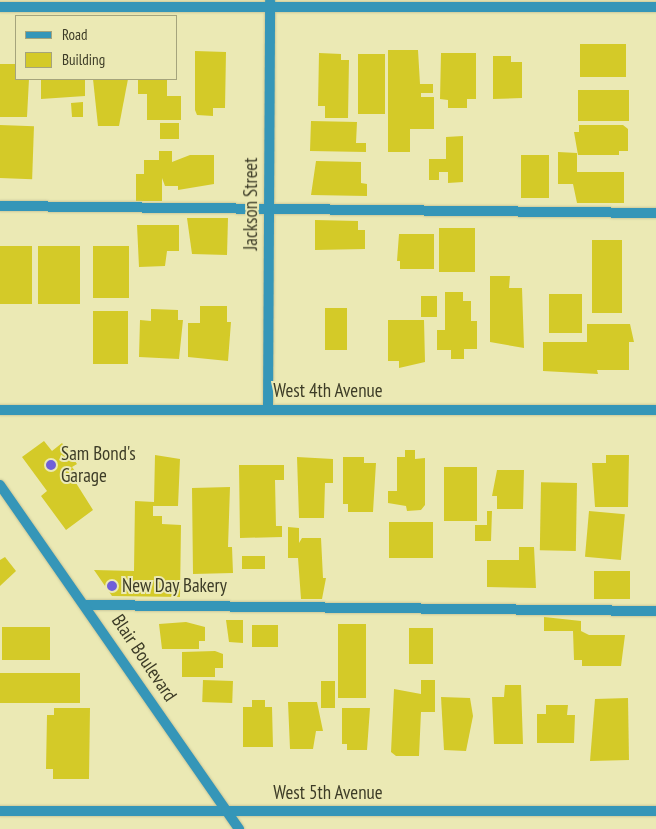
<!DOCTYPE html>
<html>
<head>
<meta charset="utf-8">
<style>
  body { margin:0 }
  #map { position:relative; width:656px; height:829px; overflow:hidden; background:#ebe9b4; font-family:"PT Sans Narrow",sans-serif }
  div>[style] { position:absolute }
  .building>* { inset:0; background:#d4ca28; transform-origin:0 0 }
  .roads { filter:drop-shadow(0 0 1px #c8c698) drop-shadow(0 0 1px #c8c698) }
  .service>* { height:10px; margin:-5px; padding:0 5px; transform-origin:5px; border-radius:5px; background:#3596b8 }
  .minor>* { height:10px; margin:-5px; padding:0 5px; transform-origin:5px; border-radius:5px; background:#3596b8 }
  .tertiary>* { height:10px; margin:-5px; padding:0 5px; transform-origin:5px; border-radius:5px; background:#3596b8 }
  .dots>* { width:14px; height:14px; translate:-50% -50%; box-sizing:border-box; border:2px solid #ebe9b4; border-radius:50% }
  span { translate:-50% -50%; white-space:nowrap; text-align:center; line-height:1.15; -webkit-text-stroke:4px #ebe9b4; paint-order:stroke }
  .street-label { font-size:19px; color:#3d3c27 }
  .poi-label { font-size:19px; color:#3d3c27 }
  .left { translate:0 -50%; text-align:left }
  .legend { position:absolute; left:15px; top:15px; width:162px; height:65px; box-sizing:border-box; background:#ebe9b4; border:1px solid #a5a47c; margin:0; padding:6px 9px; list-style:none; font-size:15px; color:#3d3c27 }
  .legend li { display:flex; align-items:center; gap:10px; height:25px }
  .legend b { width:25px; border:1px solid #a5a47c }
</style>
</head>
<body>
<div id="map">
  <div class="building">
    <i style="left:580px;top:44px;width:46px;height:33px"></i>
    <i style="clip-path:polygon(388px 50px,418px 50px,420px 84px,433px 84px,433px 93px,421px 93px,421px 97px,434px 97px,434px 129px,410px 129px,410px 152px,388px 152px)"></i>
    <i style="clip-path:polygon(195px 51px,226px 52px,225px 108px,213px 108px,213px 116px,197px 115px,195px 110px)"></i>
    <i style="clip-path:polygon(319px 53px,341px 54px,341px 60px,349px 60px,348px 118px,325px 118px,325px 106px,318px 106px)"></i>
    <i style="clip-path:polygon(441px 53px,476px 53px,476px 99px,467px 99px,467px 108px,448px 108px,448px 100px,440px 99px)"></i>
    <i style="left:385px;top:54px;width:60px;height:27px;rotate:90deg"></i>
    <i style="clip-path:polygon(493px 56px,511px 56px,511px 62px,522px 62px,522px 98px,493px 99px)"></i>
    <i style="clip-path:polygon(0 64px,16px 64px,16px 79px,29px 79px,27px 117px,0 117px)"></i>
    <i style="clip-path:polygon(41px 79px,85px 79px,85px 96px,41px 99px)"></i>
    <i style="clip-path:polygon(93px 79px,128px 79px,119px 126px,98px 126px)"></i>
    <i style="clip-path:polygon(138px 79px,167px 79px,167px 96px,181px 96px,181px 120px,147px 120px,147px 94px,138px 94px)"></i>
    <i style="left:629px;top:90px;width:31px;height:51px;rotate:90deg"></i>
    <i style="clip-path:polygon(83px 102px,83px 117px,72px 117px,71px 103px)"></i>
    <i style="clip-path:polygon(311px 121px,357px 122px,356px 143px,366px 143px,366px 152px,310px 151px)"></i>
    <i style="left:160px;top:123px;width:19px;height:16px"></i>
    <i style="left:0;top:125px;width:34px;height:53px;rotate:2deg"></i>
    <i style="clip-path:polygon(579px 125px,623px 125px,628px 129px,628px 151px,619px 151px,619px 155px,578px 155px,574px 132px,579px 132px)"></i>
    <i style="clip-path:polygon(463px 136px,463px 182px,448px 183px,448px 172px,439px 172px,439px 180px,429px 180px,429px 159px,446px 159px,446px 137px)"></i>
    <i style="clip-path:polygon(159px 151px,172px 151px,172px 162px,190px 155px,214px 155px,214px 184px,178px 190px,178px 186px,165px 186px,162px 178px,162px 201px,136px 201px,136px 174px,144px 174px,144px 160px,159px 160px)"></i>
    <i style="clip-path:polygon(558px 152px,577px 153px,577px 172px,624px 172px,624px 203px,577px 203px,573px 184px,558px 184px)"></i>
    <i style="left:521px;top:155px;width:28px;height:43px"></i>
    <i style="clip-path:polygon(316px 161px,361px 162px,361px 183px,367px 184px,367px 196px,311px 195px)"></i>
    <i style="clip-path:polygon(187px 218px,228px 218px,227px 255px,192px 254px)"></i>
    <i style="clip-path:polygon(315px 220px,358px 221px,358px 230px,365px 230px,365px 249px,315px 250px)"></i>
    <i style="clip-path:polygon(137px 225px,179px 225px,179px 251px,167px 251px,165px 266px,139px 267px)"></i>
    <i style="left:439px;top:228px;width:36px;height:44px"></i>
    <i style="clip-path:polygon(399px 234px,434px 234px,434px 269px,400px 269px,400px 261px,397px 261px)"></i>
    <i style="left:592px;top:240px;width:30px;height:73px"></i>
    <i style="left:0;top:246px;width:32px;height:58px"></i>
    <i style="left:38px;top:246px;width:42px;height:58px"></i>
    <i style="left:93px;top:246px;width:36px;height:52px"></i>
    <i style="clip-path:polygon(490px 276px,510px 276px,509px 288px,522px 288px,524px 348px,490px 342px)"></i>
    <i style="clip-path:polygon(445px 292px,463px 292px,463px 301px,471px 301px,471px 321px,477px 321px,477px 349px,464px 349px,464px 359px,451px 359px,451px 350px,437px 350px,437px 330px,445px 330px)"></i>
    <i style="left:549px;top:294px;width:33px;height:39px"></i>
    <i style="left:421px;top:296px;width:16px;height:21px"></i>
    <i style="clip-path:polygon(200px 306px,227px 306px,227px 322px,231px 322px,228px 361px,188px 357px,188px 323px,200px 323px)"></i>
    <i style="left:325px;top:308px;width:22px;height:42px"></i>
    <i style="clip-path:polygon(151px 309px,178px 310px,178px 320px,183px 320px,179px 359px,139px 357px,140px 320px,151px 321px)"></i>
    <i style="left:93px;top:311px;width:35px;height:53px"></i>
    <i style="clip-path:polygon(388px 320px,424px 320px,425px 362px,399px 368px,399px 361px,388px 361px)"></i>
    <i style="clip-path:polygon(587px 324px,630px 324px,634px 342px,629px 342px,629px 370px,597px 370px,598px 374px,543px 371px,543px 342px,587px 342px)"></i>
    <i style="clip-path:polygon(44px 441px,52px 451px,62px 443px,77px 464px,72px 467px,81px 479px,76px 483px,93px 510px,66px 530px,41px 496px,47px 491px,22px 457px)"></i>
    <i style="clip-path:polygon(405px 450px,415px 450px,415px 459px,425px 458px,425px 505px,421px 510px,407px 511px,406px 506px,388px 503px,388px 491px,397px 491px,397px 457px,405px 457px)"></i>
    <i style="clip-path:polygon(155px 455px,180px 459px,178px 506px,153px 506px,153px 516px,162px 516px,162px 524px,181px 525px,180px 597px,112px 596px,94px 570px,134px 571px,135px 501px,154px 502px)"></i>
    <i style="clip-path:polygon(606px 455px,629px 455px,628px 507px,595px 507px,592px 463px,606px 463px)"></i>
    <i style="clip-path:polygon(297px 457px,333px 459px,333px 483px,325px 483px,324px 518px,299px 518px)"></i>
    <i style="clip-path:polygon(343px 457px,364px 457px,364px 463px,376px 463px,373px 512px,348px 512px,348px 504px,343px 504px)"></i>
    <i style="clip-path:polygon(239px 465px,284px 465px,284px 480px,275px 480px,276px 526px,282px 526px,282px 537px,240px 538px)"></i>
    <i style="left:444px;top:467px;width:33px;height:54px"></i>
    <i style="clip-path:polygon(497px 470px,524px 470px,523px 509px,497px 509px,497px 496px,492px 496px)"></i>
    <i style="left:577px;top:483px;width:68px;height:36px;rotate:91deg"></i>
    <i style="clip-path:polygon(230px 487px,228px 547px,232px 547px,233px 573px,193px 574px,192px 488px)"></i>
    <i style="clip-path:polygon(487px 511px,492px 511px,491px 541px,475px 541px,475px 525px,487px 525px)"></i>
    <i style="left:589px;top:511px;width:36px;height:46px;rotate:5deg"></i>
    <i style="left:389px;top:522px;width:44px;height:36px"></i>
    <i style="clip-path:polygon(288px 527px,299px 528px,299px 543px,302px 538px,321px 538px,323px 578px,326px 578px,322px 599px,301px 599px,298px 558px,288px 558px)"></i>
    <i style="clip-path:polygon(519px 547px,534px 547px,536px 588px,487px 587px,487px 560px,519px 560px)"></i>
    <i style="left:265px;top:556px;width:13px;height:23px;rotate:90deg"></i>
    <i style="clip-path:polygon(5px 557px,16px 571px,0 586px,0 560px)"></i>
    <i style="left:594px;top:571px;width:36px;height:28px"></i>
    <i style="clip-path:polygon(544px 617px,581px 621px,581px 631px,589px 635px,625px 635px,621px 666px,582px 666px,582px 660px,574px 660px,573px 631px,544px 631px)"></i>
    <i style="clip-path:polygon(226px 620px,243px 620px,243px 643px,229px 642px)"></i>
    <i style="clip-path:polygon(186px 622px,205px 627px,205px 641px,199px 641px,199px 649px,162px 649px,159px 624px)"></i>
    <i style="left:338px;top:624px;width:28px;height:74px"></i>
    <i style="left:252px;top:625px;width:26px;height:22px"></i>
    <i style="left:2px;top:627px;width:48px;height:33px"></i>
    <i style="left:409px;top:628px;width:24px;height:36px"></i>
    <i style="clip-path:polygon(215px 651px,223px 654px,223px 668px,215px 668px,215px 677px,182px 677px,182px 652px)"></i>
    <i style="left:80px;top:673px;width:30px;height:80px;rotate:90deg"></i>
    <i style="left:203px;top:680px;width:30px;height:22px;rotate:2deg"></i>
    <i style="clip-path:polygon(421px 680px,435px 680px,435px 712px,421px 712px,419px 756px,396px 756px,391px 752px,394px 689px,421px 694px)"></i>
    <i style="left:321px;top:681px;width:14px;height:27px"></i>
    <i style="clip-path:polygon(505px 685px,521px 685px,523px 744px,494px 744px,492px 697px,504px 697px)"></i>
    <i style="clip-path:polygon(441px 697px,470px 698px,473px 716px,466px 751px,444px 750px)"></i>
    <i style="clip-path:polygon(628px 698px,629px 760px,590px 761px,595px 699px)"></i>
    <i style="clip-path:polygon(252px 700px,265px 700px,265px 707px,272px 707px,273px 747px,243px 747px,243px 707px,252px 707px)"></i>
    <i style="clip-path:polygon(288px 702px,317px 702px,323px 731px,316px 731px,313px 749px,290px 749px)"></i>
    <i style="clip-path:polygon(546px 705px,568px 705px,567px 715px,575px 715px,574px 743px,537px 743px,537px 714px,546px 714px)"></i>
    <i style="clip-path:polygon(54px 708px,90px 708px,89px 779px,53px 779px,53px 769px,46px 769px,47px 715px,54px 715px)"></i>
    <i style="clip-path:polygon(342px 708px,370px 708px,367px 750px,347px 750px,347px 744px,342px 744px)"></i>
  </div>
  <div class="roads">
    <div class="service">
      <i style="left:0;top:206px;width:656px;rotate:0.61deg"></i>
      <i style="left:86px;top:605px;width:570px;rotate:0.6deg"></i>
    </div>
    <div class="minor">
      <i style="left:0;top:7px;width:656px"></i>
      <i style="left:268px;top:408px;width:407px;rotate:-89.7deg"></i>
      <i style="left:0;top:410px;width:656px"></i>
      <i style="left:0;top:811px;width:226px"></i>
    </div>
    <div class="tertiary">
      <i style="left:0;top:485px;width:419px;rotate:55.2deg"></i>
      <i style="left:226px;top:811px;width:430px"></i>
    </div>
  </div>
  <div class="dots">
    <i style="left:51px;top:465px;background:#705fd9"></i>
    <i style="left:112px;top:586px;background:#705fd9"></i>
  </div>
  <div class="street-label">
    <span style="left:251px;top:204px;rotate:-90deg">Jackson Street</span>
    <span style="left:328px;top:391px">West 4th Avenue</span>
    <span style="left:144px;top:658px;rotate:56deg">Blair Boulevard</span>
    <span style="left:328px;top:793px">West 5th Avenue</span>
  </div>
  <div class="poi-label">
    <span class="left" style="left:61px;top:465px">Sam Bond's<br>Garage</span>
    <span class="left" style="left:122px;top:586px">New Day Bakery</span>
  </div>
  <ul class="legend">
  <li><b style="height:6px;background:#3596b8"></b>Road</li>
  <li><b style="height:14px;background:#d4ca28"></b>Building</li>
  </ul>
</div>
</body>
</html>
